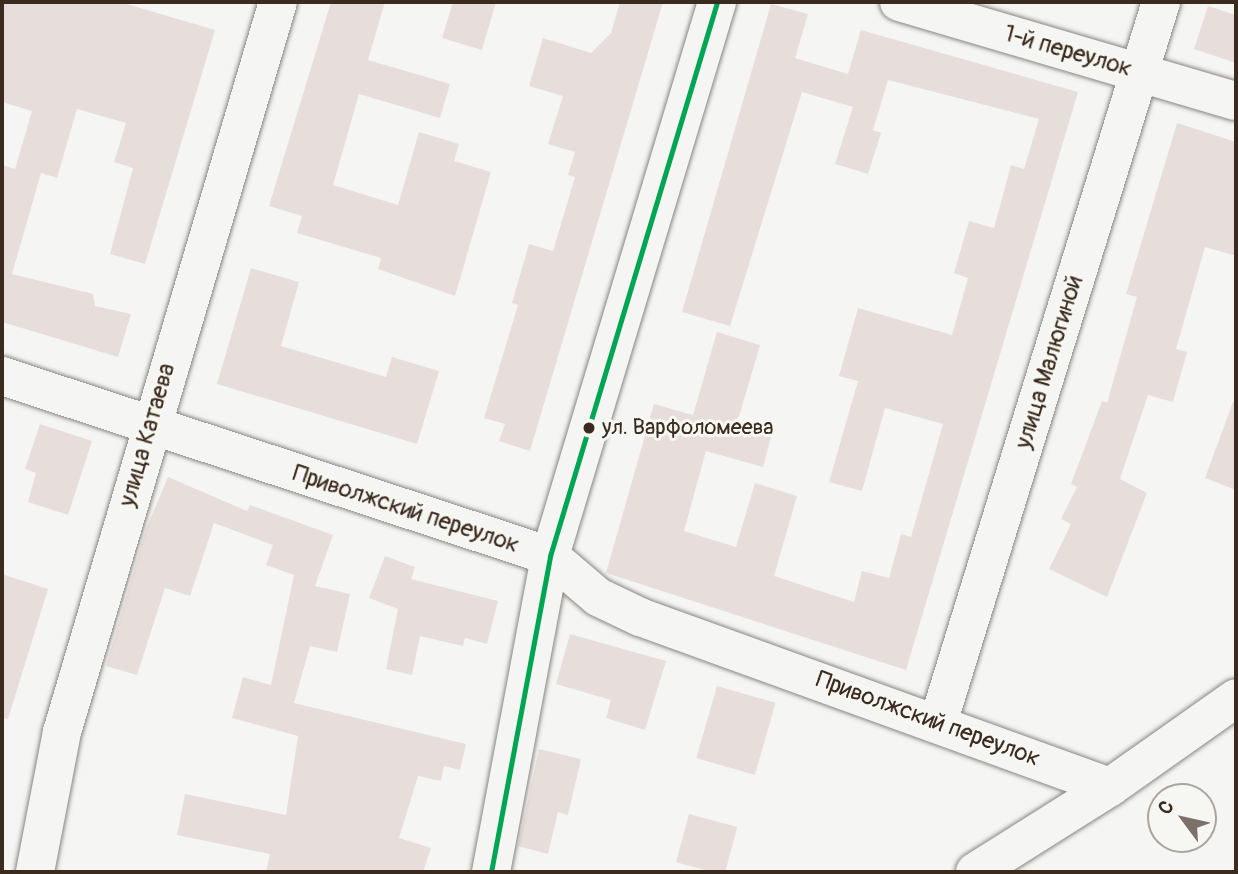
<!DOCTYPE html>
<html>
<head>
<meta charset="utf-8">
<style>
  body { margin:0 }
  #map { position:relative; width:1238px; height:874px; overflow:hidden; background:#f5f5f3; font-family:Pangolin,sans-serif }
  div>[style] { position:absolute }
  .building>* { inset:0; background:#e7dedc; transform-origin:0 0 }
  .roads { filter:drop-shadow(0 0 2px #8a8683) drop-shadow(0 0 2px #8a8683) }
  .minor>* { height:38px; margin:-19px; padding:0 19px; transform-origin:19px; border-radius:19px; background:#f5f5f3 }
  .major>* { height:38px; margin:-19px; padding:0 19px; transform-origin:19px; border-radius:19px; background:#f5f5f3 }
  .bus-1>* { height:5px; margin:-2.5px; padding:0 2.5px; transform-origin:2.5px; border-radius:2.5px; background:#00a651 }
  .dots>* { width:19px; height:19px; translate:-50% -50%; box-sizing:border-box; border:4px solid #f6f6f2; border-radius:50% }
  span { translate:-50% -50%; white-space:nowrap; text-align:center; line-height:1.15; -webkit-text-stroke:6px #f6f6f2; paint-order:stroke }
  .bus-label { font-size:22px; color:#3b2a1e }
  .left { translate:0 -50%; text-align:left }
  .street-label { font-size:24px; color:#3b2a1e }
  .frame { position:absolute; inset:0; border:4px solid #3b2a1e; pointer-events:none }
  .north { position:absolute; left:1147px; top:783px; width:70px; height:70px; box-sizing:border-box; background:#f6f6f2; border:2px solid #aba49d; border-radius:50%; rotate:303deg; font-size:19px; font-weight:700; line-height:28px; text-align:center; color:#3b2a1e }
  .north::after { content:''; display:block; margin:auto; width:24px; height:32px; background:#7c7169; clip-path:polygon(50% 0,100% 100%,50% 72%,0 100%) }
</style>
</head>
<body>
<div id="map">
  <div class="building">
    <i style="clip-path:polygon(2px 2px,120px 2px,215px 30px,145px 264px,110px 254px,133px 168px,114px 162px,126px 123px,77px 109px,57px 178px,41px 173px,12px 274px,93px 294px,95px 306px,131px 314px,118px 357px,2px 322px,2px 165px,15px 169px,32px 111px,2px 102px)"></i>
    <i style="clip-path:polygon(331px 2px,385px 2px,368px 60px,450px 84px,440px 118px,359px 94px,333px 185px,398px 205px,419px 132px,459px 144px,454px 161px,491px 172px,455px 296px,378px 269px,381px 258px,297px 233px,302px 216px,269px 206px)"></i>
    <i style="clip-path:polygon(453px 2px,496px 2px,482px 50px,442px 38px)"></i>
    <i style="clip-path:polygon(620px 2px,663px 2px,530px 451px,499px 441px,505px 424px,484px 418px,518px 305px,512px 303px,529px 244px,553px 251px,575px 177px,568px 175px,575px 152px,548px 144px,563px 96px,529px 86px,543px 38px,591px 53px,611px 33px)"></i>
    <i style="clip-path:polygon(771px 4px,808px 14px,795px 58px,848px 74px,861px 30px,1078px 92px,906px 670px,606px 573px,654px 404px,693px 415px,717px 332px,760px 345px,736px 427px,771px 437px,763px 467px,706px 451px,684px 531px,736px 547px,755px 483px,797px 496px,774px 576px,854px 602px,862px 571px,889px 578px,901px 534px,911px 537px,943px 424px,885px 408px,862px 491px,829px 482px,858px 381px,839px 376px,858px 308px,952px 335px,968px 278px,954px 273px,969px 221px,994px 228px,1011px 165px,1024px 169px,1039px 119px,888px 80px,873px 130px,881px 133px,868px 174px,835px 164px,853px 107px,802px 92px,730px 326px,682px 312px)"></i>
    <i style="clip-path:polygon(1208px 6px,1236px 15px,1236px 63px,1194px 49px)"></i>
    <i style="clip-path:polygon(1177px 123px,1236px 142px,1236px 256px,1205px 247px,1176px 349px,1187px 352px,1173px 402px,1148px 395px,1120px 479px,1147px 493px,1107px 597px,1049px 569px,1071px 524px,1061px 519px,1077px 487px,1071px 484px,1102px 401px,1107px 403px,1137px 297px,1126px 294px)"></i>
    <i style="clip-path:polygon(251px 268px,299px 282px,281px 346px,386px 377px,392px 357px,439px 371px,417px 444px,217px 384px)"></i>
    <i style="clip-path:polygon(1233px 402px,1236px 402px,1236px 490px,1205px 478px)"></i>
    <i style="clip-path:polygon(40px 424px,92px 441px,68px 515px,28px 502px,36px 473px,25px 469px)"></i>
    <i style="clip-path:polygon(168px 477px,247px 511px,250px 505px,333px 535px,315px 586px,350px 594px,337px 652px,310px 646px,294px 703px,466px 744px,460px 770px,444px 766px,441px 781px,418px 776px,399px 838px,431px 848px,423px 872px,266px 872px,270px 854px,177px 835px,185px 794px,286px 815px,298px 736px,232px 718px,243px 677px,271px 685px,294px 575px,266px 565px,273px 545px,214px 523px,190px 596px,165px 588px,137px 675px,106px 666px,146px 529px)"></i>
    <i style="clip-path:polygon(385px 556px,415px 567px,411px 579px,498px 601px,487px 644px,465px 638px,463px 646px,420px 636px,412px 675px,386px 669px,398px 609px,369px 598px)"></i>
    <i style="clip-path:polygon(2px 574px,48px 589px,8px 719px,2px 718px)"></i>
    <i style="clip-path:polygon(570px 634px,666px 661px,645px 730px,606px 718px,611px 700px,556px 684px)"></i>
    <i style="left:717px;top:686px;width:61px;height:75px;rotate:16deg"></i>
    <i style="clip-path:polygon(539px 749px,581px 759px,568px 815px,558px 812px,548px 854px,518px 846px)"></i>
    <i style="left:689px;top:814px;width:50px;height:50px;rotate:15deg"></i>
  </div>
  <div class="roads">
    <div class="minor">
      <i style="left:899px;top:2px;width:351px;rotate:16.4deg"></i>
      <i style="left:938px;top:723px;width:755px;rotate:-72.81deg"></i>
      <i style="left:35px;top:872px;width:143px;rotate:-79.1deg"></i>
      <i style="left:62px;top:732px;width:761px;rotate:-73.52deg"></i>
      <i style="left:491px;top:872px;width:321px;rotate:-79.4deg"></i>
      <i style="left:975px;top:872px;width:160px;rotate:-32.2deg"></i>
    </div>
    <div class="major">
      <i style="left:2px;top:376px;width:577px;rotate:18.18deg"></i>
      <i style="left:550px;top:556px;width:63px;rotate:40.5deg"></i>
      <i style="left:598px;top:597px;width:47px;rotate:25.5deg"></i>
      <i style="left:640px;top:617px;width:500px;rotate:19.9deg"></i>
      <i style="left:1110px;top:787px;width:154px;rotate:-35.2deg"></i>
      <i style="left:550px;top:556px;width:579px;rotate:-73.22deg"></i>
    </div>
  </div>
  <div class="bus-1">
    <i style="left:491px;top:872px;width:321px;rotate:-79.4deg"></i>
    <i style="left:550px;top:556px;width:579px;rotate:-73.22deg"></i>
  </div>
  <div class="dots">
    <i style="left:589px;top:428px;background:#3b2a1e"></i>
  </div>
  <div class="bus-label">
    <span class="left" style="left:602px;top:428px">ул. Варфоломеева</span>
  </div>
  <div class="street-label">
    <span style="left:1068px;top:51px;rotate:16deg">1-й переулок</span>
    <span style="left:1049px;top:362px;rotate:-73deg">улица Малюгиной</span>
    <span style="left:147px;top:435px;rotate:-74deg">улица Катаева</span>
    <span style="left:406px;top:509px;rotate:18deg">Приволжский переулок</span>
    <span style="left:928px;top:719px;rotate:20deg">Приволжский переулок</span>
  </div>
  <div class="frame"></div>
  <div class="north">С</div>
</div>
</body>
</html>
